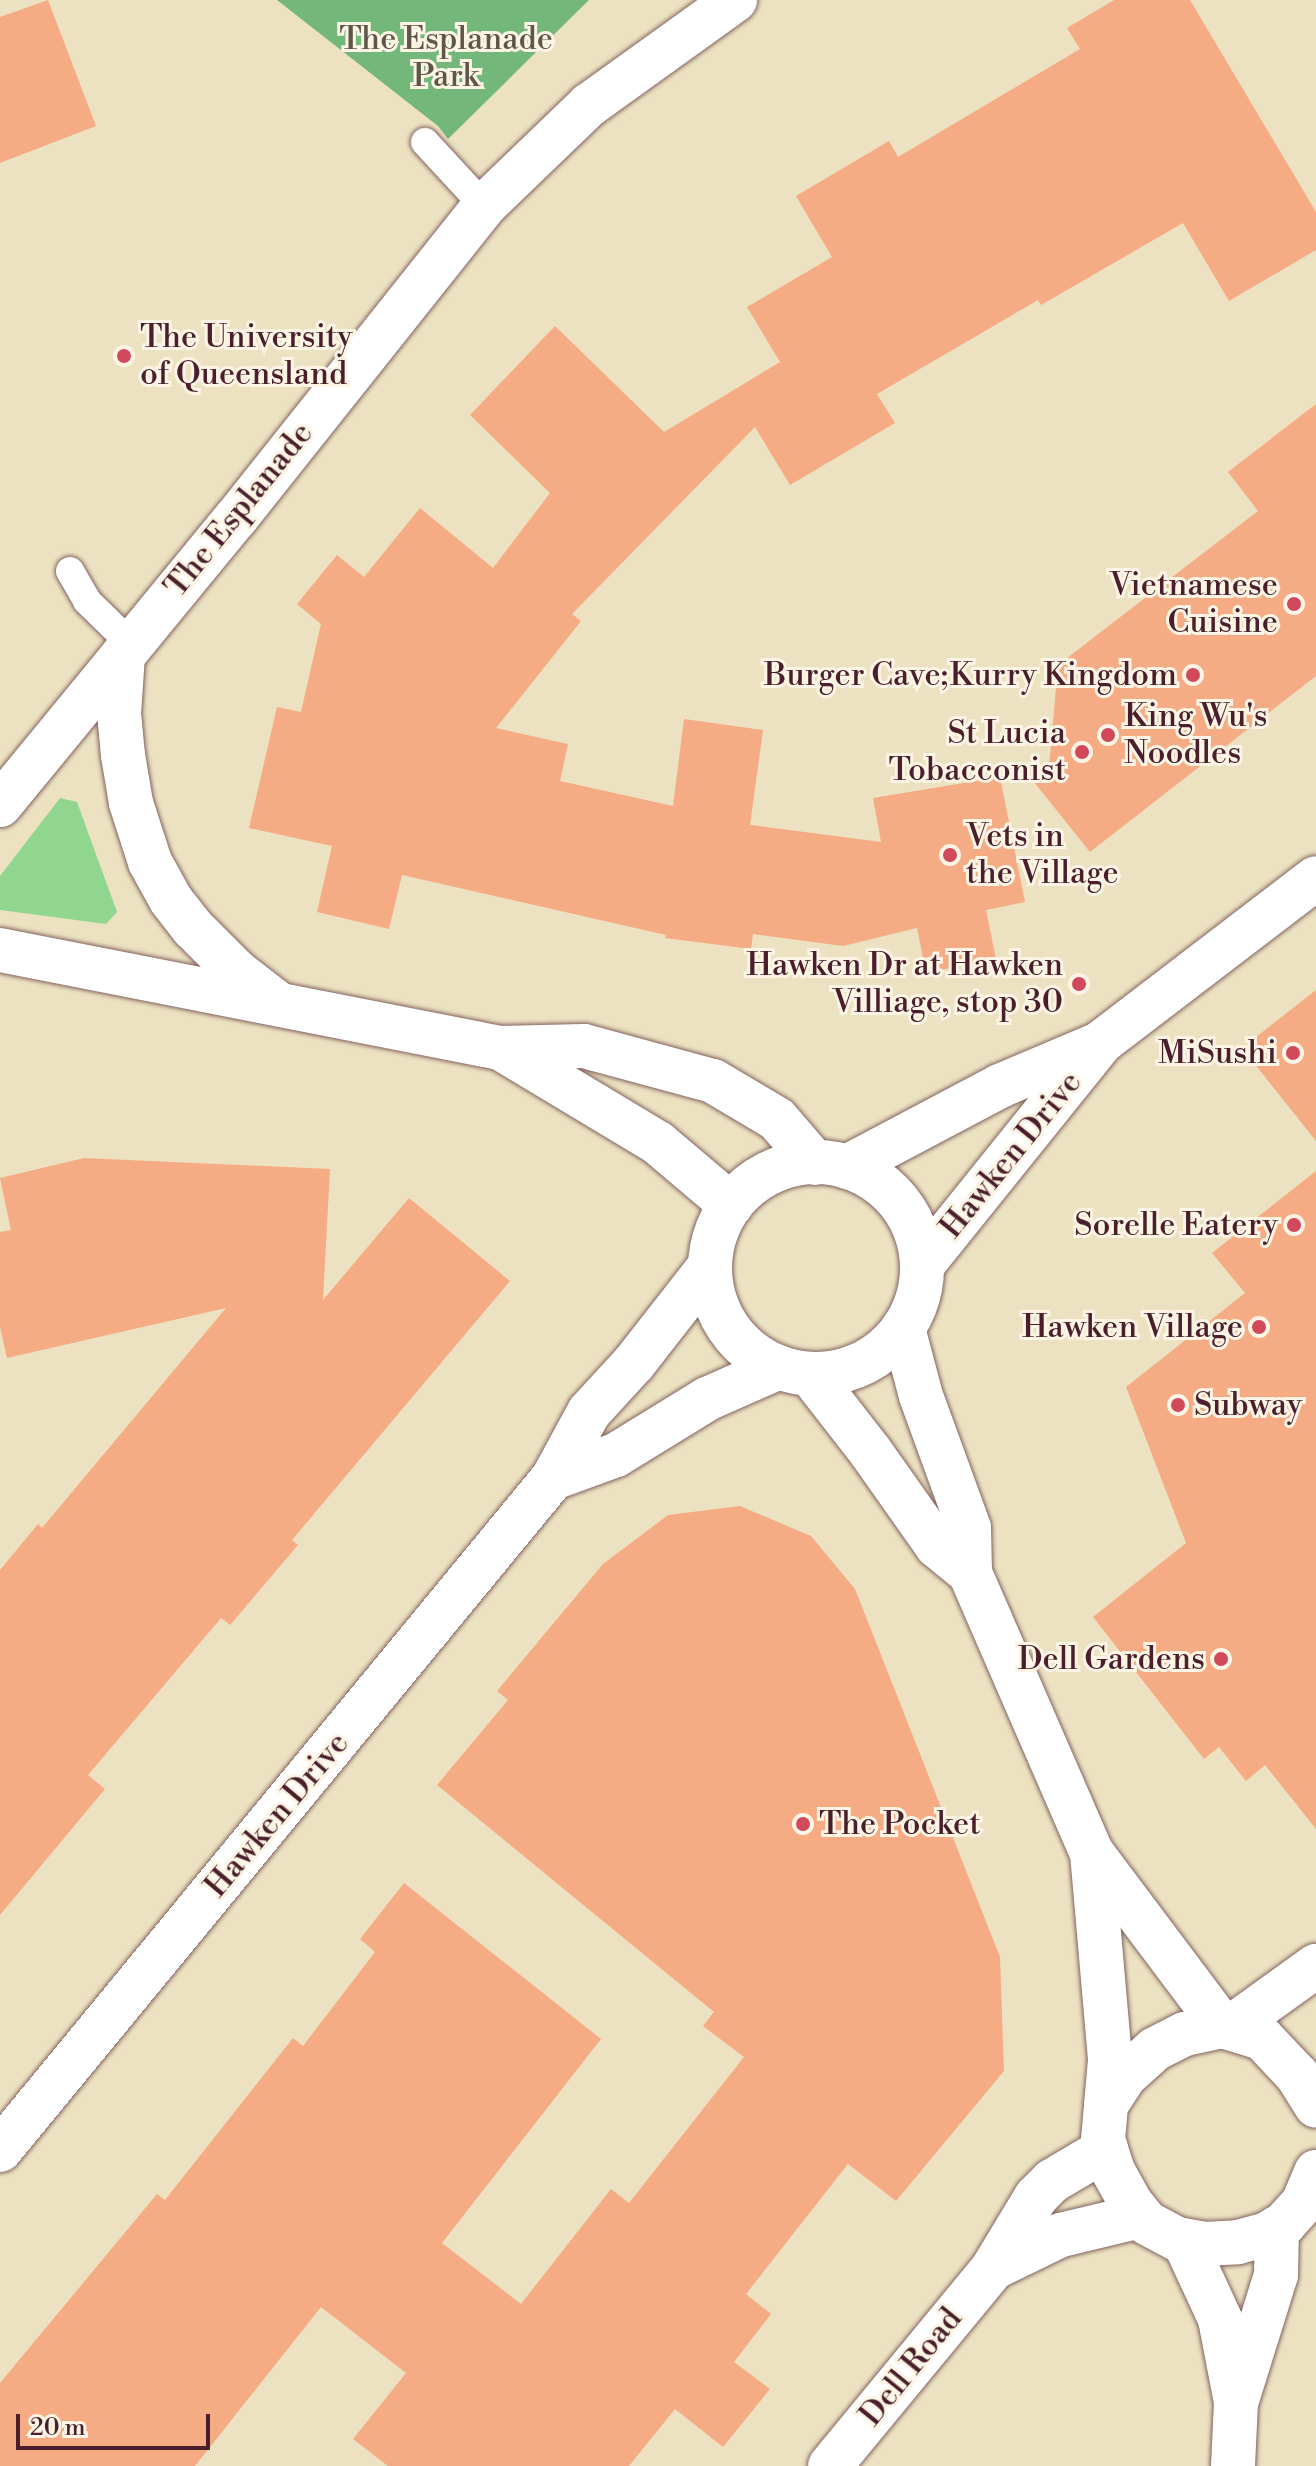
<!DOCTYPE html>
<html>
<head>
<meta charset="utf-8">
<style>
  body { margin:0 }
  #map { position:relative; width:1316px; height:2466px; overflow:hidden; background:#ece2c1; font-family:"Libre Bodoni",serif }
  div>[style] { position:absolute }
  .green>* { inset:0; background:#91d68f }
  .forest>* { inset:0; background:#74b77a }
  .building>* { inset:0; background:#f5ab83 }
  .roads { filter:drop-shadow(0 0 2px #836360) drop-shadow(0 0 2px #836360) }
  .service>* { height:28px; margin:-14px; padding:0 14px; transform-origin:14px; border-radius:14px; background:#fff }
  .minor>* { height:44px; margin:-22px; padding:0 22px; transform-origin:22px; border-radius:22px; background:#fff }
  .secondary>* { height:44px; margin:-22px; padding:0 22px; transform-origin:22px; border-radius:22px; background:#fff }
  .secondary>.ring { margin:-22px; padding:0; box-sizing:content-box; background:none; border:44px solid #fff; border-radius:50% }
  .dots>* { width:22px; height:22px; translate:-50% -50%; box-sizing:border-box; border:4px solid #fcf5e5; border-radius:50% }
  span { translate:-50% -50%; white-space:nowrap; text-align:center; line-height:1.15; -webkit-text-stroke:6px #fcf5e5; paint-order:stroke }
  .park-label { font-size:32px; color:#5f5649 }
  .poi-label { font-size:32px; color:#4a1f2b }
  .left { translate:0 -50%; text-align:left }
  .right { translate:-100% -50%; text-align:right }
  .street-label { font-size:32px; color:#4a1f2b }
  .scale { position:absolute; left:16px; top:2414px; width:194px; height:36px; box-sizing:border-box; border:4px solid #4a1f2b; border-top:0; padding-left:10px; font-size:24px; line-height:28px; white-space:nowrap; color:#4a1f2b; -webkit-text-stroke:6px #fcf5e5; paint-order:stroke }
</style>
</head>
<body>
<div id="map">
  <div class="green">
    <i style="clip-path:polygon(60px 798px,77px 802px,117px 912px,106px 924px,0 910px,0 876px)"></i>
  </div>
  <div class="forest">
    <i style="clip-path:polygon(277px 0,589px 0,448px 139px,438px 126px)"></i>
  </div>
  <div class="building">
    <i style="clip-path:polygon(48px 0,96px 126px,0 163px,0 17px)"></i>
    <i style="clip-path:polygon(1114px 0,1190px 0,1316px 212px,1316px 250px,1229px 301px,1183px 223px,1041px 305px,1038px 300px,877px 394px,895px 423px,790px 485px,755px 427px,572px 614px,581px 621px,496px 728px,568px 744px,560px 781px,673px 806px,684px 719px,763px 730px,750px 825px,881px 842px,873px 798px,1000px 777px,1025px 902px,986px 910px,996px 959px,926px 973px,917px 928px,843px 946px,753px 934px,751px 949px,665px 938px,666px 935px,402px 875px,389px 929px,317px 912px,332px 846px,249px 828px,277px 707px,301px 712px,321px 624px,297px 604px,337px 555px,364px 577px,420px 508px,493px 568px,550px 493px,470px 415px,555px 326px,664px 432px,780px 362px,747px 307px,832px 257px,796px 196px,889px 141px,898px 157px,1080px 49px,1067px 28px)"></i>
    <i style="clip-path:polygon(1316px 404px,1316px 676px,1090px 852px,1026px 772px,1049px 768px,1058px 665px,1258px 511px,1228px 472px)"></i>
    <i style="clip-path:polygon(1316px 990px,1316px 1141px,1242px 1048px)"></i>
    <i style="clip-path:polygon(84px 1158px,330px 1169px,323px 1300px,409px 1198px,510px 1281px,292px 1540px,298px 1545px,230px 1625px,221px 1618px,88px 1775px,105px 1789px,0 1915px,0 1570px,38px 1524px,42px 1528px,226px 1308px,7px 1358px,0 1327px,0 1232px,11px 1230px,0 1178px)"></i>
    <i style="clip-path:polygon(1316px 1171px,1316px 1829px,1265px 1765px,1246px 1781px,1219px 1747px,1204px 1759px,1093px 1617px,1186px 1543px,1126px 1387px,1245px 1293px,1212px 1253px)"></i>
    <i style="clip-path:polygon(740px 1506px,811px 1536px,855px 1589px,1000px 1957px,1004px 2071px,896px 2201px,848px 2164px,746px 2294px,771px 2314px,734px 2362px,770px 2389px,723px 2447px,675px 2409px,629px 2466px,388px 2466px,353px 2439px,406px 2373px,321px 2307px,195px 2466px,0 2466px,0 2383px,157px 2194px,165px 2200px,293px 2038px,303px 2046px,375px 1952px,360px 1939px,404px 1883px,601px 2039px,442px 2243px,521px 2304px,611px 2189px,629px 2203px,744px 2057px,703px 2026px,714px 2012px,437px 1785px,508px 1700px,497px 1691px,603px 1564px,668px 1515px)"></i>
  </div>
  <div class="roads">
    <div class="service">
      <i style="left:425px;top:142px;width:87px;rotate:47.3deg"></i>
      <i style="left:70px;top:571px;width:34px;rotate:60deg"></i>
      <i style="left:87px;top:601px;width:62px;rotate:44.3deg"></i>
    </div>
    <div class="minor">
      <i style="left:123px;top:655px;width:58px;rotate:93.9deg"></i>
      <i style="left:119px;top:713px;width:42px;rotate:84.6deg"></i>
      <i style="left:123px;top:755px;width:49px;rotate:80.5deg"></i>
      <i style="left:131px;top:803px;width:62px;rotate:72.1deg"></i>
      <i style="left:150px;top:862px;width:43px;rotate:61.1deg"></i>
      <i style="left:171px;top:900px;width:36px;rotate:52deg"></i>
      <i style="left:193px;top:928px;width:62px;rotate:45deg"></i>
      <i style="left:237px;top:972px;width:49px;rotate:37.6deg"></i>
      <i style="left:0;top:805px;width:372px;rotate:-50.6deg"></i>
      <i style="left:236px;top:518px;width:399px;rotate:-51.5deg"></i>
      <i style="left:484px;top:206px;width:146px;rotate:-43.9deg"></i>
      <i style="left:589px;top:105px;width:180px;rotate:-35.7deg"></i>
      <i style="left:0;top:950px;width:510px;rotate:11.09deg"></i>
      <i style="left:500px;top:1048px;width:84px;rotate:-1.4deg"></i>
      <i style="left:584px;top:1046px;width:134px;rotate:15.2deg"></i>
      <i style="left:713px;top:1081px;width:74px;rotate:30.7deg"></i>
      <i style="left:777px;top:1119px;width:58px;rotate:49.2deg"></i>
      <i style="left:500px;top:1048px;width:184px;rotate:31deg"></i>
      <i style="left:658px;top:1143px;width:96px;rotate:40.3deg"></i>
      <i style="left:903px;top:1328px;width:70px;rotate:75.2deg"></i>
      <i style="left:921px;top:1396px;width:140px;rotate:70deg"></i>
      <i style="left:969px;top:1528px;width:45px;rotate:88.7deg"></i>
      <i style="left:970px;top:1573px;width:305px;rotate:66.5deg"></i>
      <i style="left:1092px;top:1853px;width:216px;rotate:53.1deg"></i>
      <i style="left:810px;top:1374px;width:98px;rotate:52.1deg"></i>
      <i style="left:870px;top:1451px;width:116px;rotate:54.8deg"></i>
      <i style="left:937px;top:1546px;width:43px;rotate:39.3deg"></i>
      <i style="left:1092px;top:1853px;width:208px;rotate:85deg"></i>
      <i style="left:1110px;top:2060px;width:80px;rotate:95deg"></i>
      <i style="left:1103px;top:2140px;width:33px;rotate:72deg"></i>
      <i style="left:1113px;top:2171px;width:35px;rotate:61deg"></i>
      <i style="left:1130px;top:2202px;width:27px;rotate:51deg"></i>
      <i style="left:1147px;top:2223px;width:34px;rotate:28deg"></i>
      <i style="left:1177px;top:2239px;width:27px;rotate:10deg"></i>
      <i style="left:1204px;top:2244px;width:34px;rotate:-3deg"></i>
      <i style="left:1238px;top:2242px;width:28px;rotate:-15deg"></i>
      <i style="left:1265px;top:2235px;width:22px;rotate:-30deg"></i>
      <i style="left:1284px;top:2224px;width:28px;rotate:-48deg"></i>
      <i style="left:1303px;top:2203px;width:34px;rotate:-67deg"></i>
      <i style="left:1231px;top:2027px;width:105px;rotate:-35.7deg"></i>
      <i style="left:1106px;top:2105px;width:35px;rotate:-57deg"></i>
      <i style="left:1125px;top:2076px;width:40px;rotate:-42deg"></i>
      <i style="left:1155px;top:2049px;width:34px;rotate:-27deg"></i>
      <i style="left:1185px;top:2034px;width:38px;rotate:-12deg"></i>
      <i style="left:1222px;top:2026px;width:42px;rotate:16.7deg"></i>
      <i style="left:1262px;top:2038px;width:51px;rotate:46.6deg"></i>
      <i style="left:1297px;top:2075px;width:36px;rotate:58deg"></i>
      <i style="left:1184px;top:2241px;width:86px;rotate:65.2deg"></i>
      <i style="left:1220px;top:2319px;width:85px;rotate:79.1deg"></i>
      <i style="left:1236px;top:2402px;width:64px;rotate:92.7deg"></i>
      <i style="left:993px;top:2268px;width:76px;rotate:-25.9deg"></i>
      <i style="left:1061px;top:2235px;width:81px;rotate:-13.5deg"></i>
      <i style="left:1237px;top:2400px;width:131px;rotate:-72.7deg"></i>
      <i style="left:1276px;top:2275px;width:47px;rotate:-88.8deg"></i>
      <i style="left:830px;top:2466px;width:256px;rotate:-50.5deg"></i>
      <i style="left:993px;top:2268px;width:83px;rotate:-58.8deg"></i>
      <i style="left:1036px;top:2197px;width:23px;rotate:-45deg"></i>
      <i style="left:1052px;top:2181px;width:63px;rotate:-30.7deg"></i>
    </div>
    <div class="secondary">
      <i class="ring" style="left:710px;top:1162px;width:168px;height:168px"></i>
      <i style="left:847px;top:1167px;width:173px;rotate:-27.9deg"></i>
      <i style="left:1000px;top:1086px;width:108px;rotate:-23deg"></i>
      <i style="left:1099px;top:1044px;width:273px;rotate:-37.4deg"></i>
      <i style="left:923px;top:1264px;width:280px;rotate:-51.2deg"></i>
      <i style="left:553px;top:1478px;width:67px;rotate:-20.1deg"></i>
      <i style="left:616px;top:1455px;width:107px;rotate:-31.6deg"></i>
      <i style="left:707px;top:1399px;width:77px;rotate:-23.9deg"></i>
      <i style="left:0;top:2150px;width:870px;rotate:-50.55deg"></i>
      <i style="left:553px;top:1478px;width:75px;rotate:-61.4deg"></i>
      <i style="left:589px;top:1412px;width:67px;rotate:-47.4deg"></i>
      <i style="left:634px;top:1363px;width:122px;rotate:-52deg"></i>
    </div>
  </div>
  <div class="dots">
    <i style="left:124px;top:356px;background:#d1495b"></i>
    <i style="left:1294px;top:604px;background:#d1495b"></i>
    <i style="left:1193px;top:675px;background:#d1495b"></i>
    <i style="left:1108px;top:735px;background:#d1495b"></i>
    <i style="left:1082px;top:752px;background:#d1495b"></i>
    <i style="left:950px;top:855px;background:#d1495b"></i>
    <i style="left:1079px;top:984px;background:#d1495b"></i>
    <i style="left:1293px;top:1053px;background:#d1495b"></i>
    <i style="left:1294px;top:1225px;background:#d1495b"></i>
    <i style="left:1259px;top:1327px;background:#d1495b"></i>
    <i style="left:1178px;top:1405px;background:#d1495b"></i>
    <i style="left:1221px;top:1659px;background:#d1495b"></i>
    <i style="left:803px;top:1824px;background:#d1495b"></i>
  </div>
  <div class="park-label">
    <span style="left:446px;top:58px">The Esplanade<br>Park</span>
  </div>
  <div class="poi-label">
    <span class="left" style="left:140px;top:356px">The University<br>of Queensland</span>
    <span class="right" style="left:1278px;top:604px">Vietnamese<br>Cuisine</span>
    <span class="right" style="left:1177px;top:675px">Burger Cave;Kurry Kingdom</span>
    <span class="left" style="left:1124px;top:735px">King Wu's<br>Noodles</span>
    <span class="right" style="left:1066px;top:752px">St Lucia<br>Tobacconist</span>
    <span class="left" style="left:966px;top:855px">Vets in<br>the Village</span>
    <span class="right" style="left:1063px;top:984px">Hawken Dr at Hawken<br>Villiage, stop 30</span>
    <span class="right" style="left:1277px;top:1053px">MiSushi</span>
    <span class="right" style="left:1278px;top:1225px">Sorelle Eatery</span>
    <span class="right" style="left:1243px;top:1327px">Hawken Village</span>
    <span class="left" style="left:1194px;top:1405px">Subway</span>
    <span class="right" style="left:1205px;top:1659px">Dell Gardens</span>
    <span class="left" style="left:819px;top:1824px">The Pocket</span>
  </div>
  <div class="street-label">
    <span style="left:239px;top:510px;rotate:-51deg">The Esplanade</span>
    <span style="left:1011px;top:1155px;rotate:-51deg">Hawken Drive</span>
    <span style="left:277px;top:1815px;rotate:-50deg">Hawken Drive</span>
    <span style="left:911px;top:2367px;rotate:-51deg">Dell Road</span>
  </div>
  <div class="scale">20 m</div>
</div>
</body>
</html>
